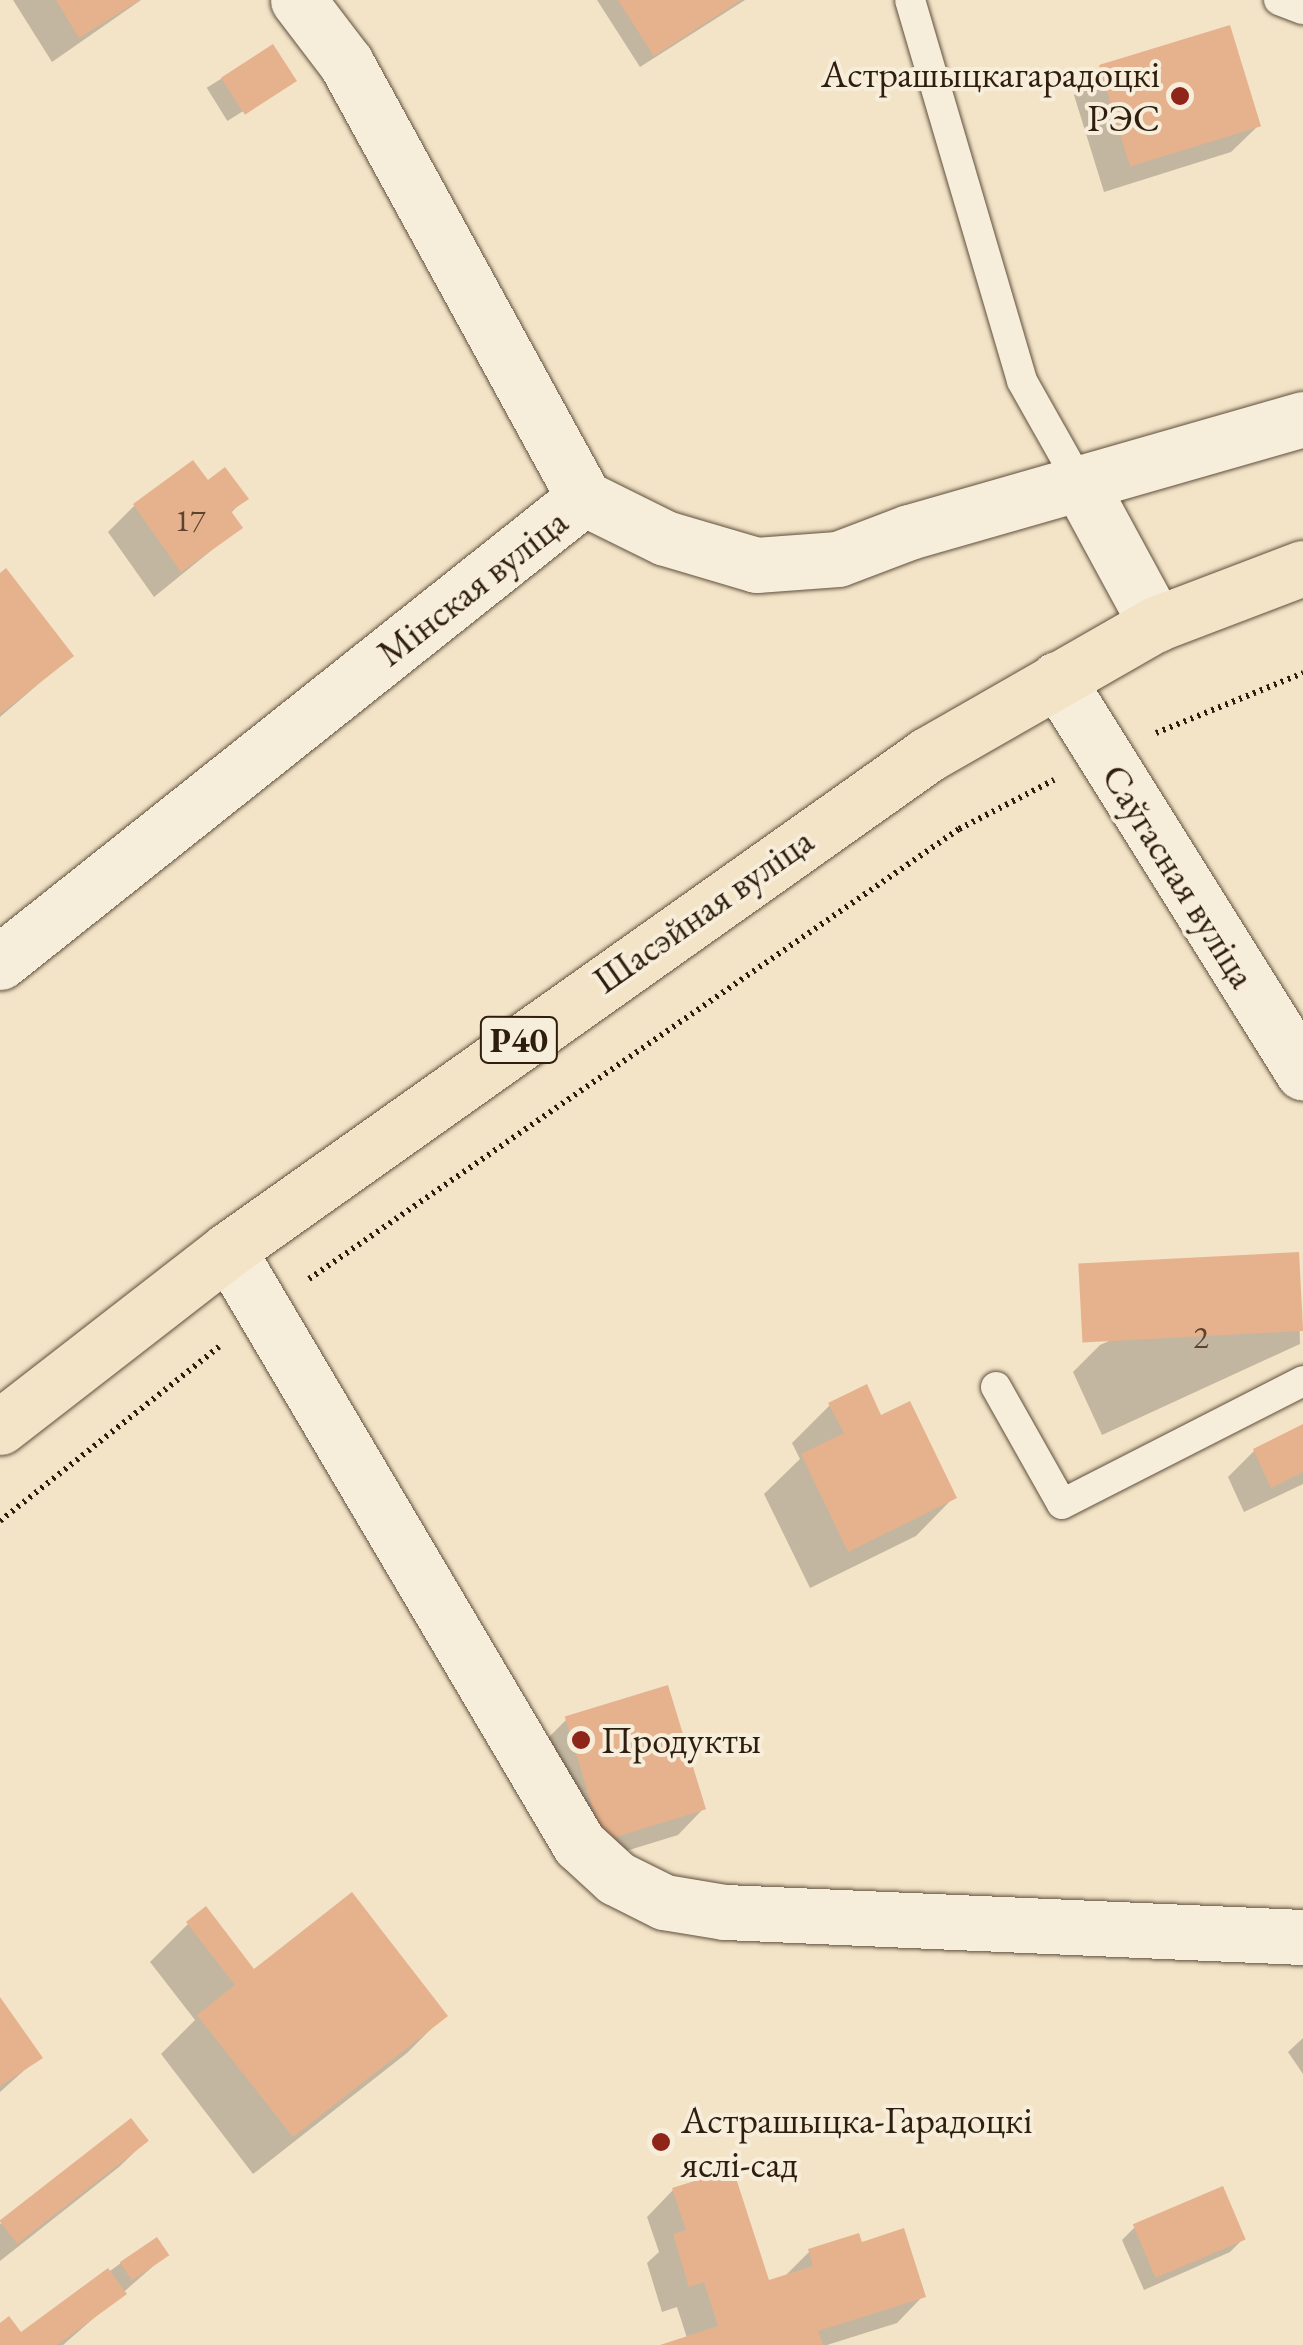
<!DOCTYPE html>
<html>
<head>
<meta charset="utf-8">
<style>
  body { margin:0 }
  #map { position:relative; width:1303px; height:2345px; overflow:hidden; background:#f3e4c8; font-family:"EB Garamond",serif }
  div>[style] { position:absolute }
  .shadow>* { inset:0; background:#0003; transform-origin:0 0 }
  .building>* { inset:0; background:#e6b28e; transform-origin:0 0 }
  .path>* { height:6px; margin-top:-3px; transform-origin:0; background:repeating-linear-gradient(90deg,#2f1e0d 0 2.5px,transparent 0 7.5px) }
  .roads { filter:drop-shadow(0 0 2px #60503c) drop-shadow(0 0 2px #60503c) }
  .service>* { height:30px; margin:-15px; padding:0 15px; transform-origin:15px; border-radius:15px; background:#f7eddb }
  .minor>* { height:55px; margin:-27.5px; padding:0 27.5px; transform-origin:27.5px; border-radius:27.5px; background:#f7eddb }
  .primary>* { height:55px; margin:-27.5px; padding:0 27.5px; transform-origin:27.5px; border-radius:27.5px; background:#f3e4c8 }
  .dots>* { width:28px; height:28px; translate:-50% -50%; box-sizing:border-box; border:5px solid #f7eddb; border-radius:50% }
  span { translate:-50% -50%; white-space:nowrap; text-align:center; line-height:1.15; -webkit-text-stroke:8px #f7eddb; paint-order:stroke }
  .number-label { font-size:32px; color:#5d432d }
  .number-label span { -webkit-text-stroke-width:0 }
  .shield-label span { padding:2px 8px; background:#f7eddb; border:2px solid; border-radius:8px; -webkit-text-stroke-width:0 }
  .shield-label { font-size:35px; color:#2f1e0d; font-weight:700 }
  .poi-label { font-size:38px; color:#2f1e0d }
  .right { translate:-100% -50%; text-align:right }
  .left { translate:0 -50%; text-align:left }
  .street-label { font-size:38px; color:#2f1e0d }
</style>
</head>
<body>
<div id="map">
  <div class="shadow">
    <i style="clip-path:polygon(13px 0,141px 0,52px 62px)"></i>
    <i style="clip-path:polygon(597px 0,745px 0,640px 67px)"></i>
    <i style="left:272px;top:47px;width:39px;height:77px;rotate:58deg"></i>
    <i style="clip-path:polygon(1101px 68px,1258px 126px,1231px 152px,1104px 192px,1074px 95px)"></i>
    <i style="clip-path:polygon(207px 484px,245px 498px,230px 514px,239px 528px,154px 597px,108px 532px,134px 506px)"></i>
    <i style="clip-path:polygon(0 576px,71px 656px,0 717px)"></i>
    <i style="clip-path:polygon(1298px 1255px,1300px 1344px,1102px 1435px,1073px 1372px,1100px 1345px)"></i>
    <i style="clip-path:polygon(830px 1405px,880px 1418px,954px 1497px,916px 1536px,810px 1588px,764px 1494px,800px 1459px,792px 1443px)"></i>
    <i style="clip-path:polygon(1303px 1429px,1303px 1484px,1244px 1512px,1228px 1477px,1254px 1451px)"></i>
    <i style="clip-path:polygon(566px 1720px,704px 1808px,678px 1835px,577px 1866px,540px 1746px)"></i>
    <i style="clip-path:polygon(188px 1924px,254px 1972px,445px 2015px,407px 2053px,253px 2174px,161px 2054px,195px 2020px,150px 1962px)"></i>
    <i style="clip-path:polygon(0 2001px,39px 2057px,0 2092px)"></i>
    <i style="clip-path:polygon(1303px 2038px,1303px 2074px,1288px 2052px)"></i>
    <i style="clip-path:polygon(146px 2141px,119px 2167px,0 2261px,0 2224px)"></i>
    <i style="clip-path:polygon(673px 2190px,767px 2283px,782px 2279px,810px 2251px,861px 2245px,923px 2296px,897px 2323px,827px 2345px,665px 2345px,687px 2338px,677px 2307px,662px 2312px,647px 2263px,659px 2252px,647px 2217px)"></i>
    <i style="clip-path:polygon(1135px 2227px,1243px 2239px,1230px 2252px,1144px 2290px,1122px 2240px)"></i>
    <i style="clip-path:polygon(166px 2255px,63px 2345px,0 2345px,0 2326px,20px 2336px,121px 2263px)"></i>
  </div>
  <div class="building">
    <i style="clip-path:polygon(56px 0,140px 0,79px 38px)"></i>
    <i style="clip-path:polygon(618px 0,741px 0,654px 56px)"></i>
    <i style="left:1230px;top:25px;width:106px;height:137px;rotate:73deg"></i>
    <i style="left:273px;top:44px;width:44px;height:62px;rotate:57deg"></i>
    <i style="clip-path:polygon(193px 460px,208px 480px,225px 467px,249px 499px,231px 511px,243px 528px,181px 572px,133px 504px)"></i>
    <i style="clip-path:polygon(6px 568px,74px 656px,0 714px,0 573px)"></i>
    <i style="left:1299px;top:1252px;width:79px;height:221px;rotate:87deg"></i>
    <i style="clip-path:polygon(867px 1384px,881px 1415px,910px 1401px,957px 1498px,848px 1552px,801px 1454px,844px 1433px,828px 1403px)"></i>
    <i style="clip-path:polygon(1303px 1424px,1303px 1472px,1271px 1488px,1253px 1449px)"></i>
    <i style="left:668px;top:1685px;width:130px;height:108px;rotate:73deg"></i>
    <i style="clip-path:polygon(352px 1892px,448px 2016px,293px 2137px,197px 2015px,235px 1985px,186px 1922px,206px 1906px,254px 1969px)"></i>
    <i style="clip-path:polygon(0 1997px,43px 2058px,0 2086px)"></i>
    <i style="left:131px;top:2118px;width:29px;height:167px;rotate:52deg"></i>
    <i style="clip-path:polygon(733px 2169px,769px 2280px,813px 2266px,808px 2249px,859px 2233px,862px 2242px,904px 2228px,926px 2297px,818px 2331px,823px 2345px,660px 2345px,718px 2326px,704px 2282px,689px 2287px,673px 2234px,686px 2230px,672px 2188px)"></i>
    <i style="left:1223px;top:2186px;width:58px;height:98px;rotate:67deg"></i>
    <i style="left:157px;top:2237px;width:22px;height:45px;rotate:56deg"></i>
    <i style="clip-path:polygon(108px 2268px,127px 2294px,57px 2345px,0 2345px,0 2323px,9px 2316px,21px 2332px)"></i>
  </div>
  <div class="path">
    <i style="left:1156px;top:733px;width:159px;rotate:-22.2deg"></i>
    <i style="left:309px;top:1279px;width:791px;rotate:-34.7deg"></i>
    <i style="left:959px;top:829px;width:107px;rotate:-27.3deg"></i>
    <i style="left:0;top:1521px;width:280px;rotate:-38.5deg"></i>
  </div>
  <div class="roads">
    <div class="service">
      <i style="left:910px;top:0;width:397px;rotate:73.6deg"></i>
      <i style="left:1022px;top:381px;width:116px;rotate:60.6deg"></i>
      <i style="left:1279px;top:0;width:26px;rotate:21deg"></i>
      <i style="left:996px;top:1387px;width:134px;rotate:60.6deg"></i>
      <i style="left:1062px;top:1504px;width:271px;rotate:-27deg"></i>
    </div>
    <div class="minor">
      <i style="left:298px;top:0;width:79px;rotate:52.7deg"></i>
      <i style="left:346px;top:63px;width:496px;rotate:61.3deg"></i>
      <i style="left:1079px;top:482px;width:162px;rotate:61.5deg"></i>
      <i style="left:584px;top:498px;width:90px;rotate:26.3deg"></i>
      <i style="left:665px;top:538px;width:95px;rotate:16.5deg"></i>
      <i style="left:756px;top:565px;width:82px;rotate:-4.2deg"></i>
      <i style="left:838px;top:559px;width:76px;rotate:-20.8deg"></i>
      <i style="left:909px;top:532px;width:410px;rotate:-16deg"></i>
      <i style="left:1057px;top:679px;width:464px;rotate:58deg"></i>
      <i style="left:0;top:962px;width:746px;rotate:-38.47deg"></i>
      <i style="left:228px;top:1250px;width:690px;rotate:59.42deg"></i>
      <i style="left:579px;top:1844px;width:50px;rotate:42.6deg"></i>
      <i style="left:616px;top:1878px;width:54px;rotate:26.6deg"></i>
      <i style="left:664px;top:1902px;width:62px;rotate:9.3deg"></i>
      <i style="left:725px;top:1912px;width:579px;rotate:2.48deg"></i>
    </div>
    <div class="primary">
      <i style="left:0;top:1427px;width:289px;rotate:-37.8deg"></i>
      <i style="left:228px;top:1250px;width:857px;rotate:-35.3deg"></i>
      <i style="left:927px;top:755px;width:264px;rotate:-29.8deg"></i>
      <i style="left:1156px;top:624px;width:157px;rotate:-20.9deg"></i>
    </div>
  </div>
  <div class="dots">
    <i style="left:1180px;top:96px;background:#8f2418"></i>
    <i style="left:581px;top:1740px;background:#8f2418"></i>
    <i style="left:661px;top:2142px;background:#8f2418"></i>
  </div>
  <div class="number-label">
    <span style="left:190px;top:520px">17</span>
    <span style="left:1201px;top:1337px">2</span>
  </div>
  <div class="shield-label">
    <span style="left:519px;top:1040px">Р40</span>
  </div>
  <div class="poi-label">
    <span class="right" style="left:1160px;top:96px">Астрашыцкагарадоцкі<br>РЭС</span>
    <span class="left" style="left:601px;top:1740px">Продукты</span>
    <span class="left" style="left:681px;top:2142px">Астрашыцка-Гарадоцкі<br>яслі-сад</span>
  </div>
  <div class="street-label">
    <span style="left:472px;top:587px;rotate:-38deg">Мінская вуліца</span>
    <span style="left:1179px;top:876px;rotate:58deg">Саўгасная вуліца</span>
    <span style="left:703px;top:910px;rotate:-35deg">Шасэйная вуліца</span>
  </div>
</div>
</body>
</html>
